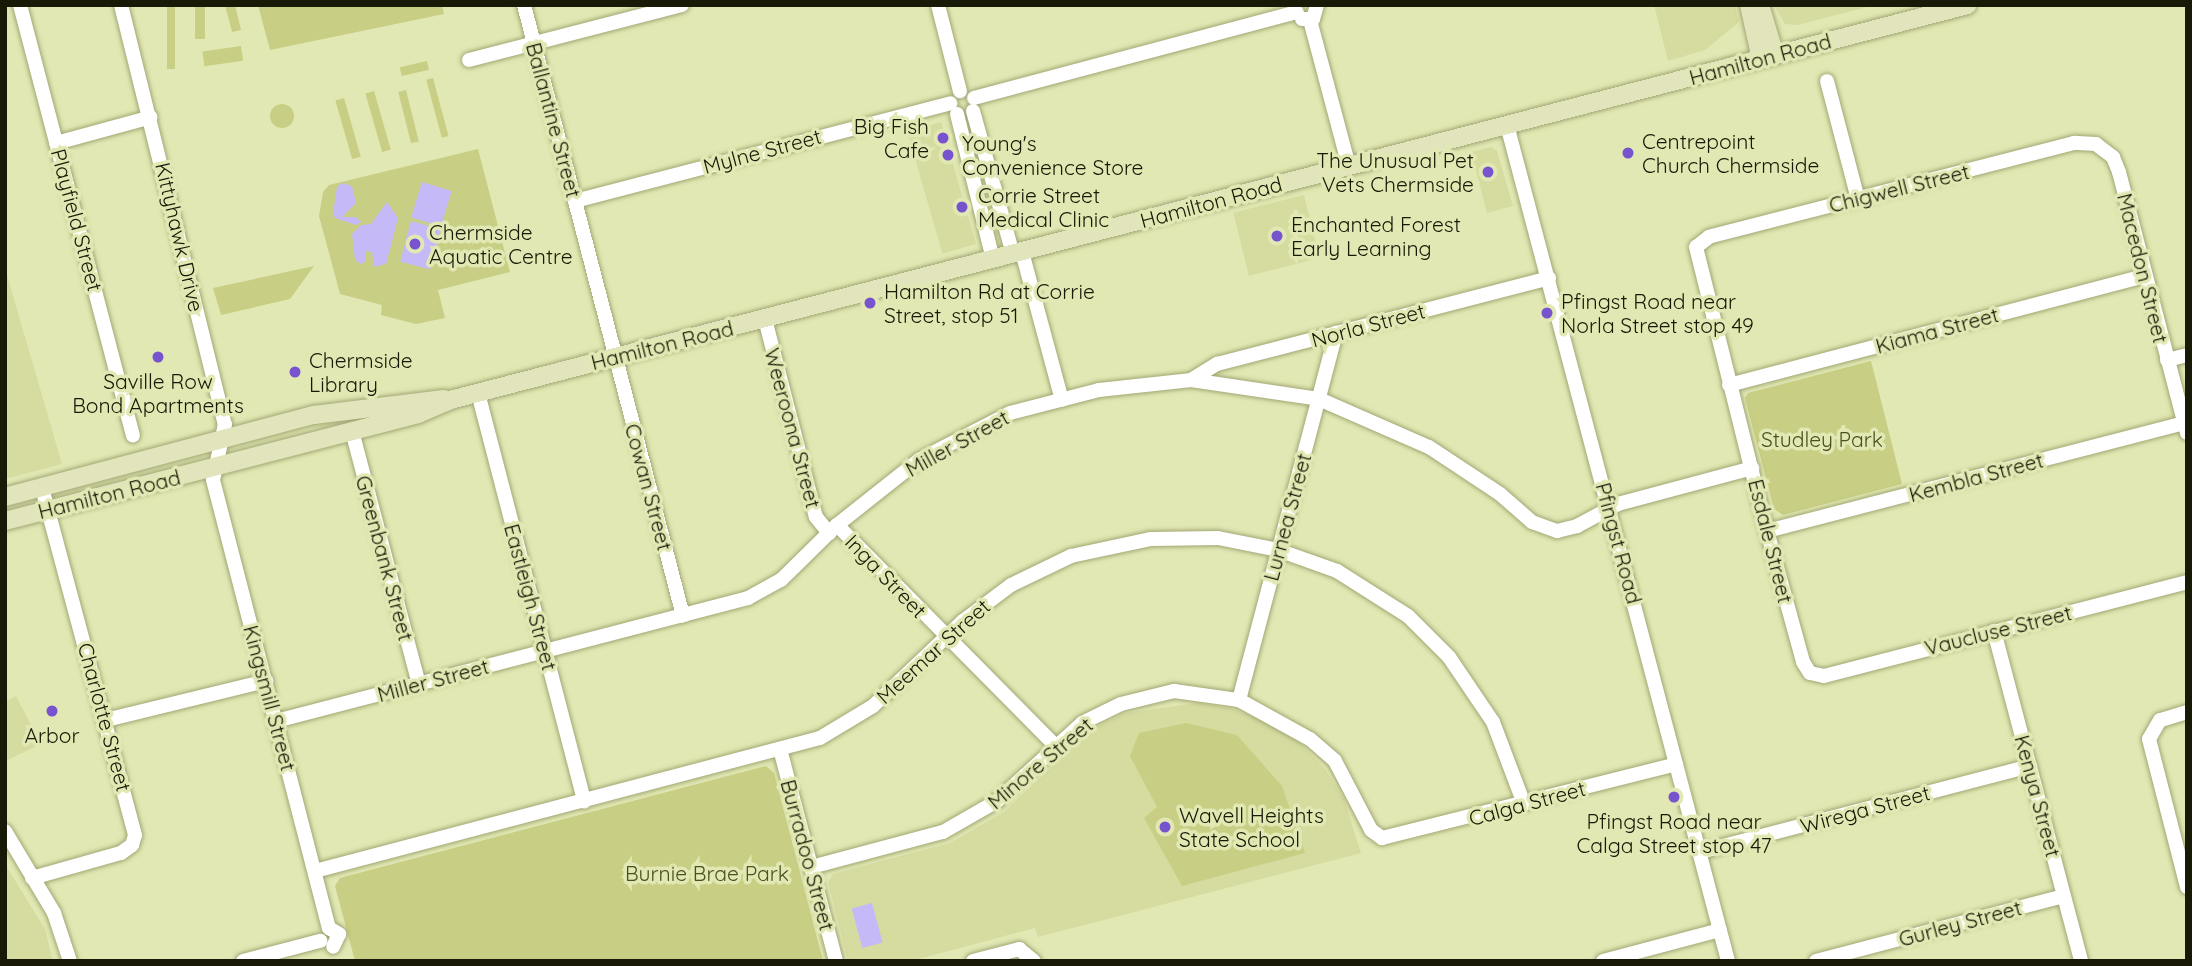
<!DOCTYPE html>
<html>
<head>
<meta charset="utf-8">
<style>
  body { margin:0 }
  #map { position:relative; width:2192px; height:966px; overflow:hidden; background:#e2e8b3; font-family:Quicksand,sans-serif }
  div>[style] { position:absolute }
  .built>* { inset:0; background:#d6dba0; transform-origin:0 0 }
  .green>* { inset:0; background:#c8ce83; transform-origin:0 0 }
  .round { border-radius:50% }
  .water>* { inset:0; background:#c5baf7; transform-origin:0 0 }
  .roads { filter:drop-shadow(0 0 2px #a2a774) drop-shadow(0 0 2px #a2a774) }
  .minor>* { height:14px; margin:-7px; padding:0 7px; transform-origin:7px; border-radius:7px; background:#fff }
  .major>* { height:18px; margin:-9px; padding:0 9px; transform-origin:9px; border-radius:9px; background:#e2e5bb }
  .dots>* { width:19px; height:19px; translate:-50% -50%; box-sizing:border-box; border:4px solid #e2e8b3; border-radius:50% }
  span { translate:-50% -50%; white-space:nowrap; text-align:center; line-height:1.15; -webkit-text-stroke:7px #e2e8b3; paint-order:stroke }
  .street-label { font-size:21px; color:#181906 }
  .poi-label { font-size:21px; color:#181906 }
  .right { translate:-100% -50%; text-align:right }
  .left { translate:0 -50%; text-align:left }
  .park-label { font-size:21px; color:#4c501f }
  .frame { position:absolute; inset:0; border:7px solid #181906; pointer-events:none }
</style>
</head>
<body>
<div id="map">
  <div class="built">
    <i style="clip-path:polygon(1654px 5px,1735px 5px,1739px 22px,1705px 50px,1668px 61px)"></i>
    <i style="clip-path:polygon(1774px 5px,1871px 5px,1871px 6px,1798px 25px,1785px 24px)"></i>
    <i style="left:941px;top:122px;width:127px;height:35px;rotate:74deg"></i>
    <i style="clip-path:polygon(1491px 147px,1497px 151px,1513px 206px,1487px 213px,1471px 152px)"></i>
    <i style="left:1304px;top:195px;width:65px;height:73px;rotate:76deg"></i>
    <i style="clip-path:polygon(5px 268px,62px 464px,5px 479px)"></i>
    <i style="clip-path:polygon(16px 696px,41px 744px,5px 761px,5px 702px)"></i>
    <i style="clip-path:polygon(1198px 703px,1233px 709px,1269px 723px,1300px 743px,1325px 769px,1344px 799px,1361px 853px,1038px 937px,1035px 928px,911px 961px,848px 961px,828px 882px,833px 874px,950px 843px,1004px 812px,1092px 729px,1125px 713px)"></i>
    <i style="clip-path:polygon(5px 864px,45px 929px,53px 961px,5px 961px)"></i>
  </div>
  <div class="green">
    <i style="left:167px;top:5px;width:8px;height:64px"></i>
    <i style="left:195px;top:5px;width:10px;height:34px"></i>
    <i style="clip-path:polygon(225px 5px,235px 5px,241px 30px,232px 32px)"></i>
    <i style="clip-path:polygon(258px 5px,442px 5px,444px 14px,270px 50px)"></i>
    <i style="left:241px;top:46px;width:15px;height:39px;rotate:82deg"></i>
    <i style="left:427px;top:61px;width:9px;height:28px;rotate:77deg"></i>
    <i style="left:433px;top:78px;width:60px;height:7px;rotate:75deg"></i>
    <i style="left:406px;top:90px;width:53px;height:8px;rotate:76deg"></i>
    <i style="left:374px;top:91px;width:61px;height:9px;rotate:74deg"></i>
    <i style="left:344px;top:98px;width:61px;height:9px;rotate:74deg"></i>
    <i class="round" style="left:270px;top:104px;width:24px;height:24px"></i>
    <i style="clip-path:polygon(478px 149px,510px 272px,438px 290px,445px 318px,416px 324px,381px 315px,382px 305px,340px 294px,319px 216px,323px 192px,329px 185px)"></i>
    <i style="clip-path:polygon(314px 266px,290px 299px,221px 315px,213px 288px)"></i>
    <i style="clip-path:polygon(1871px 361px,1902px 484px,1783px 515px,1774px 509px,1745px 398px,1748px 393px)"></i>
    <i style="clip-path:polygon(1186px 723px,1237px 735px,1282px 786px,1305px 853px,1182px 886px,1144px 818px,1157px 807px,1130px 756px,1139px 733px)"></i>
    <i style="clip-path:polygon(766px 766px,774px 773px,823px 961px,355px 961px,335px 886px,340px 878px)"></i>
  </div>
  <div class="water">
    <i style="left:422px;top:182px;width:31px;height:37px;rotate:17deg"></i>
    <i style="clip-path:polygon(342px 183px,352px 186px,356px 203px,342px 217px,356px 217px,361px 222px,356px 225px,335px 218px,333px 213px,337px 187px)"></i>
    <i style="clip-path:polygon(387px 202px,398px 218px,386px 264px,374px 267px,372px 252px,366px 251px,365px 262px,360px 264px,355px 259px,352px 234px,361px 225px,371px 224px)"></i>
    <i style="left:411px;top:221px;width:31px;height:42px;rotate:15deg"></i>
    <i style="left:872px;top:903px;width:41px;height:21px;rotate:75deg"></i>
  </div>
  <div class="roads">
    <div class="minor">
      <i style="left:20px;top:5px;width:445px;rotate:75.3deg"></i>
      <i style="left:121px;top:5px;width:432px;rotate:76.1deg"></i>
      <i style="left:225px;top:424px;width:57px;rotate:102.1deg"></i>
      <i style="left:213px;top:480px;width:463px;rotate:75.5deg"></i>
      <i style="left:524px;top:5px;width:631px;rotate:75.41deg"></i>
      <i style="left:938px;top:5px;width:89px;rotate:75.7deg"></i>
      <i style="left:1302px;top:19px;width:11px"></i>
      <i style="left:1313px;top:19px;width:15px;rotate:-74deg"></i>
      <i style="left:1310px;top:20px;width:152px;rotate:75.1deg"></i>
      <i style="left:469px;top:60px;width:220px;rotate:-14.5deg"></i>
      <i style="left:1827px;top:81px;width:122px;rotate:75.3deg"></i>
      <i style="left:974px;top:98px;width:334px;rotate:-14.9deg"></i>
      <i style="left:973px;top:111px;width:148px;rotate:74.4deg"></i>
      <i style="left:957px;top:114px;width:149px;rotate:76.1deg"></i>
      <i style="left:1507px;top:125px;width:865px;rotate:75.19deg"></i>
      <i style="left:56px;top:143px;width:98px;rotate:-15.3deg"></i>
      <i style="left:575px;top:201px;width:388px;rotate:-14.6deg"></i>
      <i style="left:1022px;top:252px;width:153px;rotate:74.9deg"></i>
      <i style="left:765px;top:319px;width:204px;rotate:75.6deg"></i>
      <i style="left:816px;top:517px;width:21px;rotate:51deg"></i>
      <i style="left:2167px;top:360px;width:21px;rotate:-14deg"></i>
      <i style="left:1191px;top:380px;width:31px;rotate:-32deg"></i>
      <i style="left:1217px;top:364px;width:343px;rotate:-14.5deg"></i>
      <i style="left:1729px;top:385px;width:430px;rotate:-14.7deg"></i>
      <i style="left:478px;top:393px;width:422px;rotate:75.4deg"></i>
      <i style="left:352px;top:431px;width:262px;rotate:75.2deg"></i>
      <i style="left:2187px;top:433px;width:270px;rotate:-104.6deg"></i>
      <i style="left:2119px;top:172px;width:16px;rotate:-112deg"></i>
      <i style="left:2113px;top:157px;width:21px;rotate:-143deg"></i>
      <i style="left:2096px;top:144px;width:22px;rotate:-177deg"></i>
      <i style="left:2074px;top:143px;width:377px;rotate:165.6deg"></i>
      <i style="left:1709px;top:237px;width:16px;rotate:142deg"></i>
      <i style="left:1696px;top:247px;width:293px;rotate:76deg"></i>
      <i style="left:1767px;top:531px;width:136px;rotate:74.6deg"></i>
      <i style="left:1803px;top:662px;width:13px;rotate:58deg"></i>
      <i style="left:1810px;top:673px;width:14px;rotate:12deg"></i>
      <i style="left:1824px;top:676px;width:375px;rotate:-14.5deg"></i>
      <i style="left:837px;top:525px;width:310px;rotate:45.3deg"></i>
      <i style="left:1767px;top:531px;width:431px;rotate:-14.5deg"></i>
      <i style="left:1994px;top:631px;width:341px;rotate:75.2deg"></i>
      <i style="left:1239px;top:700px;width:380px;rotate:-75.2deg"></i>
      <i style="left:2187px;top:712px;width:28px;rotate:163deg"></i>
      <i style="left:2160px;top:720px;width:22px;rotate:120deg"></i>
      <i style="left:2149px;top:739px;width:153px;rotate:75.6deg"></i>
      <i style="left:106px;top:720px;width:165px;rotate:-13.7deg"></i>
      <i style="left:276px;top:721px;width:488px;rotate:-14.6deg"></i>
      <i style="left:748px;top:598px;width:38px;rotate:-29deg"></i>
      <i style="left:781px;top:580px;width:78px;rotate:-44.5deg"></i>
      <i style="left:837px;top:525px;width:105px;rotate:-38.4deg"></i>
      <i style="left:919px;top:460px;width:102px;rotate:-27.3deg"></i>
      <i style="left:1010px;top:413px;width:92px;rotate:-14.5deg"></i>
      <i style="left:1099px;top:390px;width:93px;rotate:-6.2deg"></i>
      <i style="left:1191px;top:380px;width:129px;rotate:8.4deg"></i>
      <i style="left:1319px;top:399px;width:120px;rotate:23.6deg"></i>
      <i style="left:1429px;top:447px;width:85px;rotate:33.5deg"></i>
      <i style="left:1500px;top:494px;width:43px;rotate:41.2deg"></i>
      <i style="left:1532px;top:522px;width:27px;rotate:20deg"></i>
      <i style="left:1557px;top:531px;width:21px;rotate:-14deg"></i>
      <i style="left:1577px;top:526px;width:47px;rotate:-28.2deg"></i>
      <i style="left:1618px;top:504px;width:139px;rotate:-15deg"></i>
      <i style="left:780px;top:749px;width:219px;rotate:75.2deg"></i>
      <i style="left:5px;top:831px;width:96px;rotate:59.1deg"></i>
      <i style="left:54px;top:913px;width:51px;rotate:71.6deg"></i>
      <i style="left:1700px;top:852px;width:341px;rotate:-14.6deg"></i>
      <i style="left:811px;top:867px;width:137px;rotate:-14.9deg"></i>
      <i style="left:943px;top:832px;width:62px;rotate:-29.9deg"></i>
      <i style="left:997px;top:801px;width:115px;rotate:-42.5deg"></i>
      <i style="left:1082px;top:723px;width:43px;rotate:-26deg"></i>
      <i style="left:1121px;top:704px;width:55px;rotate:-13.8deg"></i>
      <i style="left:1174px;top:691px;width:66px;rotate:7.9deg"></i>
      <i style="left:1239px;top:700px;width:81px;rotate:28.8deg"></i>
      <i style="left:1310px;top:739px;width:33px;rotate:41deg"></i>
      <i style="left:1335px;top:761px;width:78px;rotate:62.4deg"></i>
      <i style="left:1371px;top:830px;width:14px;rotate:36deg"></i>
      <i style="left:1382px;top:838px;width:303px;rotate:-14.1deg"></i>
      <i style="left:315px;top:871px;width:522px;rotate:-14.75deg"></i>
      <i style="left:820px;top:738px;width:62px;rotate:-31.1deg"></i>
      <i style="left:873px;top:706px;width:124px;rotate:-43.4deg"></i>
      <i style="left:963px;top:621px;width:60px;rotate:-36.9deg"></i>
      <i style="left:1011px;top:585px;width:67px;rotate:-25.8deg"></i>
      <i style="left:1071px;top:556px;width:82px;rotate:-12deg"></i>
      <i style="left:1151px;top:539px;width:67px;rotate:-0.9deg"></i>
      <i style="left:1218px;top:538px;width:61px;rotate:11.3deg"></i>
      <i style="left:1278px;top:550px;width:63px;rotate:19.6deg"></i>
      <i style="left:1337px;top:571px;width:84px;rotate:32.4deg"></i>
      <i style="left:1408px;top:616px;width:58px;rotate:45deg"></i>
      <i style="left:1449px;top:657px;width:78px;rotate:55.9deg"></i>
      <i style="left:1493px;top:722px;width:88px;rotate:69.3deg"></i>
      <i style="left:32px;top:878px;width:92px;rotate:-15.7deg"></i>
      <i style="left:121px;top:853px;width:14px;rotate:-36deg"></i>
      <i style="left:132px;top:845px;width:10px;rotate:-73deg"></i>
      <i style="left:135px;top:835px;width:360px;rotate:-105deg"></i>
      <i style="left:329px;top:928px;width:12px;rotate:31deg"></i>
      <i style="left:339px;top:934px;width:14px;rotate:115deg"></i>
      <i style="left:243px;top:961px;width:80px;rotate:-14.6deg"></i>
      <i style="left:973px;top:961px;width:48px;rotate:-14.6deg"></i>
      <i style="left:1019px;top:949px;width:19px;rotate:39deg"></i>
      <i style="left:1603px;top:961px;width:121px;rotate:-14.8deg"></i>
      <i style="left:1816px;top:961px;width:256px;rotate:-14.7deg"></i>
    </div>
    <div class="major">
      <i style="left:1749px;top:5px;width:55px;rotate:77.5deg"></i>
      <i style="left:1760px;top:5px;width:52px;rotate:73.3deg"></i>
      <i style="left:5px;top:497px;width:320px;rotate:-14.9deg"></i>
      <i style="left:314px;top:415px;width:131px;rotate:-7deg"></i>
      <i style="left:5px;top:521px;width:427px;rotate:-14.5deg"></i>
      <i style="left:418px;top:414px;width:39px;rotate:-23deg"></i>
      <i style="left:454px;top:399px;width:1564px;rotate:-14.59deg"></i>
    </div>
  </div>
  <div class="dots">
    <i style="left:943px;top:138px;background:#7754ce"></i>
    <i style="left:1628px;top:153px;background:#7754ce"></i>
    <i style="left:948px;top:155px;background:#7754ce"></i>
    <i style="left:1488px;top:172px;background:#7754ce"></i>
    <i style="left:962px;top:207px;background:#7754ce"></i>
    <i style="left:1277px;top:236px;background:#7754ce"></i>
    <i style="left:415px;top:244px;background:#7754ce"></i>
    <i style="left:870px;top:303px;background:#7754ce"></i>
    <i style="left:1547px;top:313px;background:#7754ce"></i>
    <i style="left:158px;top:357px;background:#7754ce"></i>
    <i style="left:295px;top:372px;background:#7754ce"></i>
    <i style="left:52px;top:711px;background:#7754ce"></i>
    <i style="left:1674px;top:797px;background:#7754ce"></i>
    <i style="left:1165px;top:827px;background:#7754ce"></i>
  </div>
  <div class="street-label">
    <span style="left:1760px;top:59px;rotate:-15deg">Hamilton Road</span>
    <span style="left:554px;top:120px;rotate:75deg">Ballantine Street</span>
    <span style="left:762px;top:151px;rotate:-15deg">Mylne Street</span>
    <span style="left:1899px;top:188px;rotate:-14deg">Chigwell Street</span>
    <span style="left:1211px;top:202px;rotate:-15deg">Hamilton Road</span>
    <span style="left:77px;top:220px;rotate:75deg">Playfield Street</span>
    <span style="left:180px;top:237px;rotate:77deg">Kittyhawk Drive</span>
    <span style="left:2143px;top:268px;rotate:76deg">Macedon Street</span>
    <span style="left:1368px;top:325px;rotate:-15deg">Norla Street</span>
    <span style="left:1937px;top:330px;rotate:-15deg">Kiama Street</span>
    <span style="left:662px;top:345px;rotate:-14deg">Hamilton Road</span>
    <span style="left:793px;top:428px;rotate:75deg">Weeroona Street</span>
    <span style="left:957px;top:443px;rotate:-29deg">Miller Street</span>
    <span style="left:1976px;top:477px;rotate:-15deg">Kembla Street</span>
    <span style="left:649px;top:487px;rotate:75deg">Cowan Street</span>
    <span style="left:109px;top:494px;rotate:-14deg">Hamilton Road</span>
    <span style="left:1287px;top:517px;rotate:-75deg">Lurnea Street</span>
    <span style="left:1771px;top:541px;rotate:76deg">Esdale Street</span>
    <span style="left:1619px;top:543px;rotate:75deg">Pfingst Road</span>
    <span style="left:385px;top:558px;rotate:75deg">Greenbank Street</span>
    <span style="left:886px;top:576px;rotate:46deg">Inga Street</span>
    <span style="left:531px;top:597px;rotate:75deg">Eastleigh Street</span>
    <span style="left:1998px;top:630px;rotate:-14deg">Vaucluse Street</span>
    <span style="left:933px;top:651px;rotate:-42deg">Meemar Street</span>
    <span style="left:433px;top:680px;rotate:-15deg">Miller Street</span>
    <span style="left:270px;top:698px;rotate:75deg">Kingsmill Street</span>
    <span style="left:105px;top:717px;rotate:75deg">Charlotte Street</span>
    <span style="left:1040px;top:763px;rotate:-40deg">Minore Street</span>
    <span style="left:2038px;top:796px;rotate:75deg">Kenya Street</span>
    <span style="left:1527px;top:803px;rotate:-15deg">Calga Street</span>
    <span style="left:1865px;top:809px;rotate:-15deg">Wirega Street</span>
    <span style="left:808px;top:855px;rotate:75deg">Burradoo Street</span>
    <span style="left:1960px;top:923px;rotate:-15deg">Gurley Street</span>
  </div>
  <div class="poi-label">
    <span class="right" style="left:929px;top:138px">Big Fish<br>Cafe</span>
    <span class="left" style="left:1642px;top:153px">Centrepoint<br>Church Chermside</span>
    <span class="left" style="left:962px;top:155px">Young's<br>Convenience Store</span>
    <span class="right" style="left:1474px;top:172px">The Unusual Pet<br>Vets Chermside</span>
    <span class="left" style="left:978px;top:207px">Corrie Street<br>Medical Clinic</span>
    <span class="left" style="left:1291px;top:236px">Enchanted Forest<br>Early Learning</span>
    <span class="left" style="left:429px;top:244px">Chermside<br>Aquatic Centre</span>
    <span class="left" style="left:884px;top:303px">Hamilton Rd at Corrie<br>Street, stop 51</span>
    <span class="left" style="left:1561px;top:313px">Pfingst Road near<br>Norla Street stop 49</span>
    <span class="left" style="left:309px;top:372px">Chermside<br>Library</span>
    <span style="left:158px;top:393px">Saville Row<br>Bond Apartments</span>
    <span style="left:52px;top:735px">Arbor</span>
    <span class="left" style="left:1179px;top:827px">Wavell Heights<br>State School</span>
    <span style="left:1674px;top:833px">Pfingst Road near<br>Calga Street stop 47</span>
  </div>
  <div class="park-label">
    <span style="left:1822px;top:439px">Studley Park</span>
    <span style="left:707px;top:873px">Burnie Brae Park</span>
  </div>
  <div class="frame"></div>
</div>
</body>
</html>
